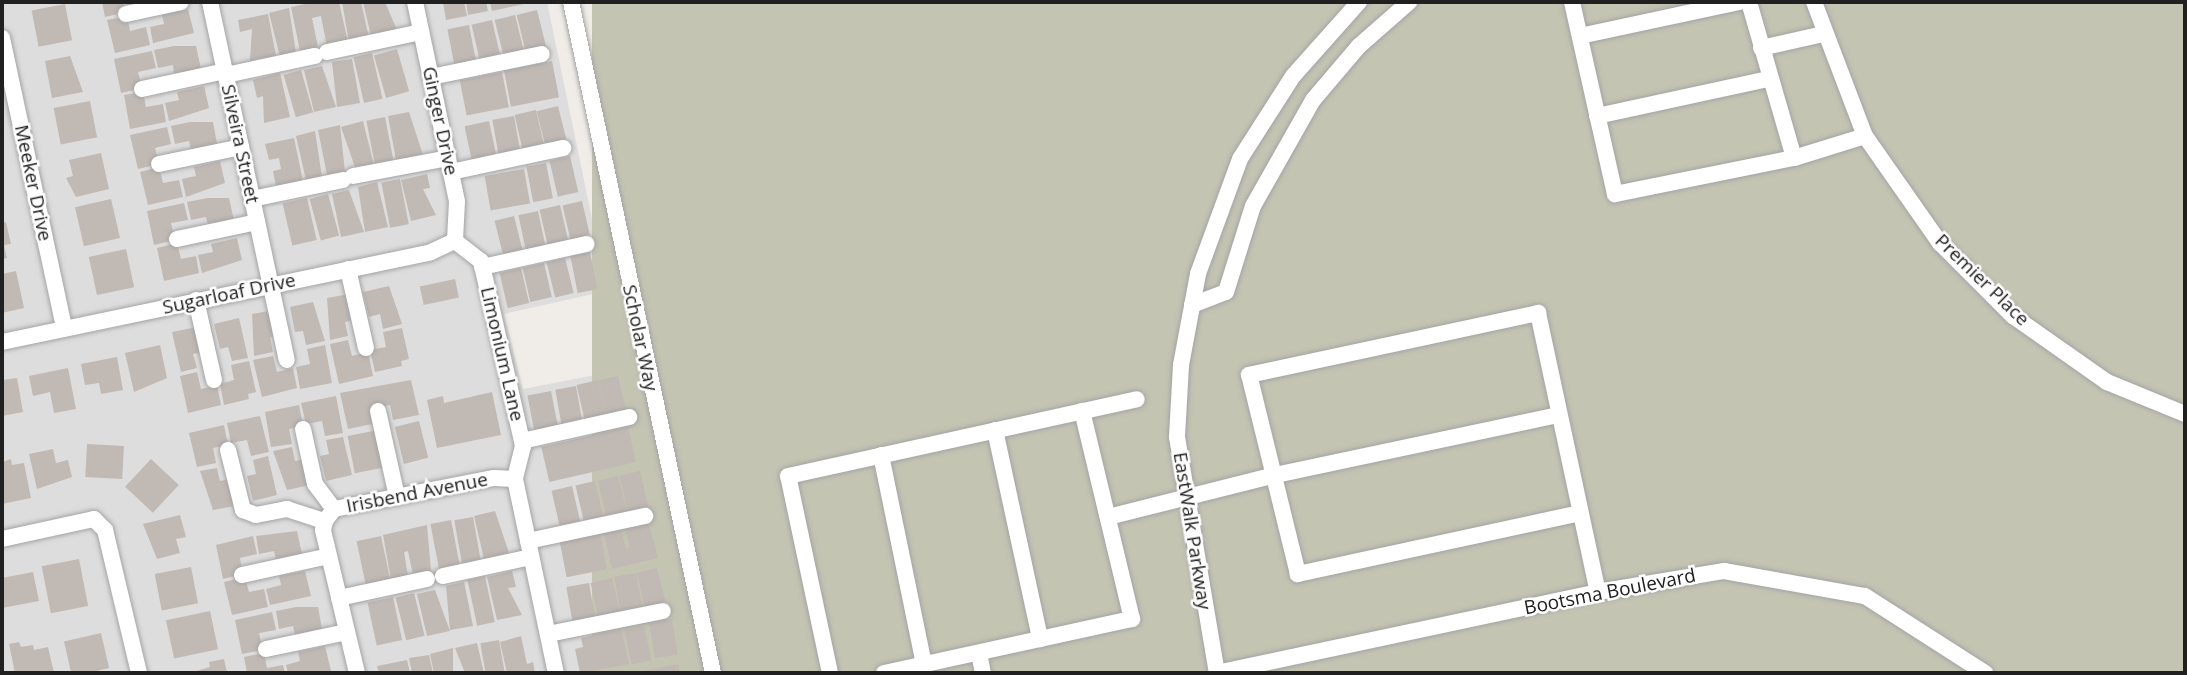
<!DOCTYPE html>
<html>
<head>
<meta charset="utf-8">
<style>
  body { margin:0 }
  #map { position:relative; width:2187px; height:675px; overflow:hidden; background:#f0ede8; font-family:"Open Sans",sans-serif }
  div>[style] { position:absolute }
  .residential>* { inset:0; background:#dedddd }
  .construction>* { inset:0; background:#c4c4b3; transform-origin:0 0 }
  .building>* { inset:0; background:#c1b9b4; transform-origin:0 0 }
  .roads { filter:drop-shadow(0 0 2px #a4a4a4) drop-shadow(0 0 2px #a4a4a4) }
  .minor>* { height:16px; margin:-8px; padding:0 8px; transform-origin:8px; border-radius:8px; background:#fff }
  span { translate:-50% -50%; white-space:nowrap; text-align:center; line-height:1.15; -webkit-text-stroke:5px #fff; paint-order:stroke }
  .street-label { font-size:19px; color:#202020 }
  .frame { position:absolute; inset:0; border:4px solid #202020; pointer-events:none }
</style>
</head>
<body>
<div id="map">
  <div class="residential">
    <i style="clip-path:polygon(2px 2px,547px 2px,607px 291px,504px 314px,523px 389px,631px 368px,691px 673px,2px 673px)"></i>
  </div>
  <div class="construction">
    <i style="left:592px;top:2px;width:1593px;height:688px"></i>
  </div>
  <div class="building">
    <i style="clip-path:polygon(102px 2px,123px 2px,126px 12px,105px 17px)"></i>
    <i style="clip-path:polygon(314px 2px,339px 2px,348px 42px,327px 47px,321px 16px,312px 18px,318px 47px,300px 51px,291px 7px)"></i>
    <i style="clip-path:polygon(342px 2px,361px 2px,369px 38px,349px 42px)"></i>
    <i style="clip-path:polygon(363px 2px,385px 2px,397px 30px,371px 36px)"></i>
    <i style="clip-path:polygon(443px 2px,464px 2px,467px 16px,446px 20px)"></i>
    <i style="clip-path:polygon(466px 2px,486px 2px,488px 11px,468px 15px)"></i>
    <i style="clip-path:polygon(490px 2px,529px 2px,529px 3px,492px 11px)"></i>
    <i style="left:65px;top:4px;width:37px;height:34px;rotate:79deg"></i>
    <i style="clip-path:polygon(289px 8px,296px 53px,280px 57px,269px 13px)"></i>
    <i style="clip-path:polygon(188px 9px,194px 33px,153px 43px,150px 27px,164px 24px,162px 15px)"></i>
    <i style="left:537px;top:10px;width:37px;height:21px;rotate:76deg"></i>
    <i style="clip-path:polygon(268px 14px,276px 56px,250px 61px,252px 29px,240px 32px,238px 20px)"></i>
    <i style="left:515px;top:15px;width:36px;height:21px;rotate:76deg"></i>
    <i style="clip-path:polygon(127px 16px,130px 31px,146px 27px,150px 45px,115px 53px,107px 20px)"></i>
    <i style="left:492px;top:20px;width:35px;height:21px;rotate:77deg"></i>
    <i style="left:469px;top:25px;width:36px;height:22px;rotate:79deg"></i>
    <i style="clip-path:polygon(174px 46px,196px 46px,201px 69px,174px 74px,173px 65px,158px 68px,154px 50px)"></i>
    <i style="left:397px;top:49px;width:44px;height:24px;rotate:74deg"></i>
    <i style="clip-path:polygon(152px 51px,156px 68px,138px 72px,142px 88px,121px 93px,114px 59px)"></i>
    <i style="left:372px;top:53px;width:47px;height:19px;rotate:77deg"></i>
    <i style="clip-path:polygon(70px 56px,83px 92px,52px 98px,45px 61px)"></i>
    <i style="clip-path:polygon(352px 59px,360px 103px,337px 107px,332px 62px)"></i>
    <i style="left:552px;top:61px;width:37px;height:49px;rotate:79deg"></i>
    <i style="clip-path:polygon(322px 66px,336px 107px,314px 112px,304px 70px)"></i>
    <i style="left:301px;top:70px;width:44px;height:18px;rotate:74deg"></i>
    <i style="left:502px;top:72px;width:36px;height:43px;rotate:79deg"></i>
    <i style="clip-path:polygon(280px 73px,290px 117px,264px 123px,263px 96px,257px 98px,253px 80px)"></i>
    <i style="clip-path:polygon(204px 86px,209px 108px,169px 121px,165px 103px,179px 100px,177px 92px)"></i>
    <i style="clip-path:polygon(143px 92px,146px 107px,163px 104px,166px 122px,130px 129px,124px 95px)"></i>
    <i style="left:90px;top:101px;width:37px;height:37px;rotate:79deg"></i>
    <i style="left:558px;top:106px;width:34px;height:22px;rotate:76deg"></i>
    <i style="left:536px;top:110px;width:35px;height:22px;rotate:77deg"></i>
    <i style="clip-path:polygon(409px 112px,423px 155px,396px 160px,388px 116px)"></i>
    <i style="left:514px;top:116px;width:34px;height:22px;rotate:80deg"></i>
    <i style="left:385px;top:117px;width:46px;height:19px;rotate:79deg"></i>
    <i style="clip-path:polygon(363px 121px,374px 165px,356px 170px,341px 127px)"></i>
    <i style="left:489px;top:121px;width:34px;height:25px;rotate:78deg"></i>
    <i style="clip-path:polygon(190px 122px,213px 122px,217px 144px,191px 149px,189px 141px,175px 144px,171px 126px)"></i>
    <i style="clip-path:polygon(340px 125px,345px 172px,327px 175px,318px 130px)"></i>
    <i style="clip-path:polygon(167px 127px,171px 144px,155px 148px,159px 164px,138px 169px,130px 135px)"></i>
    <i style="clip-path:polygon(315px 131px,322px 177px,306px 180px,296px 136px)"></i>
    <i style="clip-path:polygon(294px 138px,303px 181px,276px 186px,273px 171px,281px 169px,279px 158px,269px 160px,265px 144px)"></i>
    <i style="clip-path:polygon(101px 153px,109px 189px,76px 197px,66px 178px,73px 176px,69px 160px)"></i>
    <i style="left:570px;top:156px;width:37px;height:21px;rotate:77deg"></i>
    <i style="clip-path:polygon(220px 161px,225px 183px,186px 197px,182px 179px,196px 176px,194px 167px)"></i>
    <i style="left:546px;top:163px;width:36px;height:20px;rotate:79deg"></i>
    <i style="clip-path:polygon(159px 167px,163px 183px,179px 180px,183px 197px,148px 205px,140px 172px)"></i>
    <i style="left:524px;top:169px;width:35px;height:40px;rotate:80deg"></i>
    <i style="clip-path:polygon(427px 174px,430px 188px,423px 189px,436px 215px,411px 221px,401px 180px)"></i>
    <i style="left:400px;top:179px;width:46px;height:19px;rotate:79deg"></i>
    <i style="clip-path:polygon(377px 182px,388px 227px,365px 232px,358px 187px)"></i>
    <i style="clip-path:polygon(349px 190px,364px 232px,341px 237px,332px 194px)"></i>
    <i style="left:328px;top:194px;width:43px;height:19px;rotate:75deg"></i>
    <i style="clip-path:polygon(208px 198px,229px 198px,234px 221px,208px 226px,206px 217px,191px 220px,187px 202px)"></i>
    <i style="left:307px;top:198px;width:43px;height:25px;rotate:77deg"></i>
    <i style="left:111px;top:199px;width:40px;height:37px;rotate:77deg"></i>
    <i style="left:582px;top:201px;width:35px;height:20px;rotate:77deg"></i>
    <i style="clip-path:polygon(184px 203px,188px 220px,171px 223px,175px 240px,154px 245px,147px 211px)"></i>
    <i style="left:560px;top:205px;width:36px;height:21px;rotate:77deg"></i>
    <i style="left:538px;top:211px;width:35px;height:20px;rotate:78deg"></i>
    <i style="left:514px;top:216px;width:36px;height:20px;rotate:76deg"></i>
    <i style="clip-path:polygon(6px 222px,11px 244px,4px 245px,7px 258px,2px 259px,2px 223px)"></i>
    <i style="clip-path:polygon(237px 238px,242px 260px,202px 273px,198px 255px,213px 252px,211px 244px)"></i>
    <i style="clip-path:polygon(177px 243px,181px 259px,196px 256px,199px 273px,164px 281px,157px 248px)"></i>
    <i style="left:126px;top:249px;width:39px;height:38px;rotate:78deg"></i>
    <i style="left:590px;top:252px;width:38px;height:20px;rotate:79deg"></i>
    <i style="left:565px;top:258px;width:36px;height:19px;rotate:76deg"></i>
    <i style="left:544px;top:263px;width:35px;height:22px;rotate:77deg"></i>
    <i style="left:521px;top:268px;width:36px;height:22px;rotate:77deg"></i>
    <i style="clip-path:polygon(16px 271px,24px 308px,2px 313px,2px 274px)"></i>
    <i style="left:455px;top:279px;width:19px;height:36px;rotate:78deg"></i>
    <i style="clip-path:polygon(389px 286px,402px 324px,383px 329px,380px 314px,369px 317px,363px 292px)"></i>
    <i style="clip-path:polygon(349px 294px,354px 320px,345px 322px,348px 336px,330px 340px,327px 298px)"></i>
    <i style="clip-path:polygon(313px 302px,325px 341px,306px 345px,303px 331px,295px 332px,290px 307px)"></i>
    <i style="clip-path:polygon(274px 310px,279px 336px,270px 337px,273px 352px,254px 356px,252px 314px)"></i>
    <i style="clip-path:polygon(239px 318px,248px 358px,232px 361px,228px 347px,220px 349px,214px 324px)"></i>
    <i style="clip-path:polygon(197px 327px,203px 352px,193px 354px,197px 368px,181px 372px,172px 332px)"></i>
    <i style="clip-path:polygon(402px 328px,409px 359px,401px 361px,402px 366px,375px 372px,370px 350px,386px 347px,383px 332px)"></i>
    <i style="clip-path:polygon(348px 340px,352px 356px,368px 352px,373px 376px,339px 384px,330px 344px)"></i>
    <i style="clip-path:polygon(160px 345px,167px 378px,134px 392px,125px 353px)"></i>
    <i style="clip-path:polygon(325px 345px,332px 383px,300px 389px,296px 367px,310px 364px,307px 349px)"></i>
    <i style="clip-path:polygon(273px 356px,277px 372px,293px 368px,297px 388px,262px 397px,253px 360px)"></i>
    <i style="clip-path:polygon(117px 357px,123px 390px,101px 394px,99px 383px,85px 385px,81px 364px)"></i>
    <i style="clip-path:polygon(249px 361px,256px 392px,248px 394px,249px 399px,224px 405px,220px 384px,234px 380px,231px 365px)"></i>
    <i style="clip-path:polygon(68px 368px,76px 409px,54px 413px,50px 392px,33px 396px,29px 376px)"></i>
    <i style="clip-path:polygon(197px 372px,201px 389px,217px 385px,221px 405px,188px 413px,180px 376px)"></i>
    <i style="left:618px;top:376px;width:35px;height:20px;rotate:77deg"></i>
    <i style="clip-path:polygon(17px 378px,23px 412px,2px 416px,2px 380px)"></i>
    <i style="clip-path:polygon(411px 380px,419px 415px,393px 420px,390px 405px,374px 409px,377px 423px,348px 429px,340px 393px)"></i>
    <i style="left:598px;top:380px;width:37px;height:22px;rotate:77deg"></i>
    <i style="left:576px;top:386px;width:36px;height:21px;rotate:80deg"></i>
    <i style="left:551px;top:391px;width:36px;height:24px;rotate:79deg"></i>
    <i style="clip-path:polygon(492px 392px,501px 435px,437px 448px,427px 400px,443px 396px,444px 403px)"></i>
    <i style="clip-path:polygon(336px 396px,343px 433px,325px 436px,322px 421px,306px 424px,301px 403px)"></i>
    <i style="clip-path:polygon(299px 405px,303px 426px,289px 429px,292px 444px,271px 447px,265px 412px)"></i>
    <i style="clip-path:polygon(260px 416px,269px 452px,251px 456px,247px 440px,231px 443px,227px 423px)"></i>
    <i style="left:419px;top:421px;width:38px;height:25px;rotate:76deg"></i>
    <i style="clip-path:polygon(224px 425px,228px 445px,213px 448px,216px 463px,197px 467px,189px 433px)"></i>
    <i style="left:628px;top:427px;width:36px;height:89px;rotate:77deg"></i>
    <i style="left:378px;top:430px;width:38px;height:31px;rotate:79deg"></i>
    <i style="clip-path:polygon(343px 437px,352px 475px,326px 481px,320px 456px,329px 454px,326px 440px)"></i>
    <i style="left:87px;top:444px;width:37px;height:33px;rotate:3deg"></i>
    <i style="clip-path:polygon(292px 447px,295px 461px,304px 459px,310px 485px,287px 490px,273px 451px)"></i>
    <i style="clip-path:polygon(53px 449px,56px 463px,68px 460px,72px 477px,37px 489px,29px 454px)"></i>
    <i style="clip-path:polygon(268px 456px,277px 495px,253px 501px,247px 476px,256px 474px,253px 460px)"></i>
    <i style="clip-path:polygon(11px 459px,12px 465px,24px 463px,31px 498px,2px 504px,2px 462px)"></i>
    <i style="left:151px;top:459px;width:38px;height:38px;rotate:43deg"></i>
    <i style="clip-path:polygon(217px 468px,220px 481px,230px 479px,235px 506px,213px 510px,200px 471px)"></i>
    <i style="left:640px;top:471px;width:36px;height:21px;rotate:77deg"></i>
    <i style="left:618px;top:476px;width:36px;height:21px;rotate:76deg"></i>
    <i style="left:595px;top:481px;width:36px;height:20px;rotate:77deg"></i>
    <i style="left:572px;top:486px;width:36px;height:21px;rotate:77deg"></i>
    <i style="clip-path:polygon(495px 511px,509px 553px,484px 559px,474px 516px)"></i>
    <i style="clip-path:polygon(180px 515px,186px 537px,176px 539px,180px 553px,157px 559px,143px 524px)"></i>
    <i style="left:473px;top:517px;width:45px;height:19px;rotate:80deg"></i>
    <i style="left:451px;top:520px;width:47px;height:21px;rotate:79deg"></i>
    <i style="clip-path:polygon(649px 523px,658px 558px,612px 569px,604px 534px,621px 529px,626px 549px,630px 547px,625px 529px)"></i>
    <i style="clip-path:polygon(427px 525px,431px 571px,413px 575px,408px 551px,404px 552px,408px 576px,391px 580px,383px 535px)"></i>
    <i style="clip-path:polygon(297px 531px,302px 554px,276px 559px,274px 551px,259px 554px,256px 536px)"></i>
    <i style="left:600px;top:534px;width:36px;height:41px;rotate:79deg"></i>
    <i style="clip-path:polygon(253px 536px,257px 554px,240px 558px,243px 574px,223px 579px,216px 545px)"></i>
    <i style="left:381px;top:536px;width:45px;height:25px;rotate:78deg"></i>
    <i style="left:79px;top:559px;width:48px;height:38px;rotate:79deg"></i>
    <i style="left:191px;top:567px;width:37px;height:37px;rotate:79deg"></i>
    <i style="left:657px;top:568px;width:37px;height:21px;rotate:76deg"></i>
    <i style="clip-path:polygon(305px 571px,311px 596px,270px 605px,266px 589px,281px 585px,279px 576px)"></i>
    <i style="clip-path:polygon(512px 571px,516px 587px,508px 588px,522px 615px,497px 620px,487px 577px)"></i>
    <i style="clip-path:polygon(33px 572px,39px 601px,2px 608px,2px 578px)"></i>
    <i style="left:636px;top:573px;width:36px;height:22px;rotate:80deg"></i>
    <i style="left:485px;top:576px;width:47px;height:18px;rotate:78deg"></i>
    <i style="clip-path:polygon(245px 577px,249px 592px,264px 589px,268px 607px,232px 615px,224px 582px)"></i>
    <i style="left:612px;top:578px;width:35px;height:22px;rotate:77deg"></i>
    <i style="clip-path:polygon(464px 582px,473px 626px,450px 630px,446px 586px)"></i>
    <i style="left:589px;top:583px;width:36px;height:23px;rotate:80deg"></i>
    <i style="clip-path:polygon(435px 590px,450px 631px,427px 636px,417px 594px)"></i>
    <i style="left:414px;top:593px;width:44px;height:19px;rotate:76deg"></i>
    <i style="left:393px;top:597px;width:44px;height:26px;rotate:78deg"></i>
    <i style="clip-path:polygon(296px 607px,318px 607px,322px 629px,295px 635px,293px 626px,279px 629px,276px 611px)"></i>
    <i style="left:210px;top:611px;width:39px;height:45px;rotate:78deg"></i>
    <i style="clip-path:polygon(272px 612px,276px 630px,259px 633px,263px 650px,242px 654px,235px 620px)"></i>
    <i style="left:672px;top:619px;width:36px;height:23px;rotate:81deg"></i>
    <i style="left:644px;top:626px;width:35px;height:20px;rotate:78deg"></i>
    <i style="clip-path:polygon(621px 629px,629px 664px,580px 673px,575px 649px,583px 647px,581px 638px)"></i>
    <i style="left:101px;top:633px;width:36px;height:38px;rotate:77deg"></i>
    <i style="clip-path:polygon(521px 636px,527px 664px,533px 662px,535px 673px,507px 673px,500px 642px)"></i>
    <i style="left:499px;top:640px;width:34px;height:19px;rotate:80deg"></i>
    <i style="clip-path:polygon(19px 642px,21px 647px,33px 645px,34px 650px,48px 647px,54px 673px,15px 673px,9px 644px)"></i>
    <i style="clip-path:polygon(477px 643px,484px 673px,465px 673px,455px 648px)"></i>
    <i style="clip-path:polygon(325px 646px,331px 671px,288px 673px,286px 665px,300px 661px,298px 652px)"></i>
    <i style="clip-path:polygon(453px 648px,453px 673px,434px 673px,430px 654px)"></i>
    <i style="clip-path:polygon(264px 653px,267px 668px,283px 665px,285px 673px,247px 673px,244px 657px)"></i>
    <i style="clip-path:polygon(429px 655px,433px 673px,412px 673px,409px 658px)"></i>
    <i style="clip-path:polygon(224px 659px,227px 673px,190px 673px,210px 667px,209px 662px)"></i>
    <i style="clip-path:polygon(407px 660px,410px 673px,379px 673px,377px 666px)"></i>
    <i style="clip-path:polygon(678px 664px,680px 673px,638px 673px,638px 672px)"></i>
  </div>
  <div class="roads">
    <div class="minor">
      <i style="left:210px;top:2px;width:366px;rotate:77.9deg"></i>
      <i style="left:415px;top:2px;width:203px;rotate:78.1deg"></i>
      <i style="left:457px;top:201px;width:40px;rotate:92.9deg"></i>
      <i style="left:571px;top:2px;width:686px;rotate:78.05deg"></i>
      <i style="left:1359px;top:2px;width:99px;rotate:131.7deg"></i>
      <i style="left:1293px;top:76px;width:98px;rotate:122.6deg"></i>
      <i style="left:1240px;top:159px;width:122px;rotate:110.1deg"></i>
      <i style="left:1198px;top:274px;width:93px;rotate:100.6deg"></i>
      <i style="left:1181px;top:365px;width:72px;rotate:93.2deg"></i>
      <i style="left:1177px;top:437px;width:239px;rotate:80.4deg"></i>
      <i style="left:1217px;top:673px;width:390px;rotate:-12deg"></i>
      <i style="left:1598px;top:592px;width:128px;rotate:-9.5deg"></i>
      <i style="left:1724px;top:571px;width:143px;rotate:10.1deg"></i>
      <i style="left:1865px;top:596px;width:143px;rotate:32.7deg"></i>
      <i style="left:1572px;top:2px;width:197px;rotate:77.4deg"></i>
      <i style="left:1615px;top:194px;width:183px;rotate:-11.4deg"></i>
      <i style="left:1749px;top:2px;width:162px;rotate:73.9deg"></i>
      <i style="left:1794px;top:158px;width:74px;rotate:-17.2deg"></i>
      <i style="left:1814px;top:2px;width:143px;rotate:69.2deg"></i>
      <i style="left:1865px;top:136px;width:131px;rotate:55deg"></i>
      <i style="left:1940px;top:243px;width:103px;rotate:45deg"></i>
      <i style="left:2013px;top:316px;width:115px;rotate:35.1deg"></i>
      <i style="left:2107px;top:382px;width:84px;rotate:22.3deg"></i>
      <i style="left:126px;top:14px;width:56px;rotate:-12.3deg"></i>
      <i style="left:1580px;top:36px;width:163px;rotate:-12.1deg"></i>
      <i style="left:2px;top:38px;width:297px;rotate:77.9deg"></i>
      <i style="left:1761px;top:48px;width:64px;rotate:-12.7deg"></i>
      <i style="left:327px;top:52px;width:96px;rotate:-12deg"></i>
      <i style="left:226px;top:75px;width:91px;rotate:-12.1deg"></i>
      <i style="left:431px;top:77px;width:113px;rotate:-11.7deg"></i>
      <i style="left:142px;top:89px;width:85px;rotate:-12.2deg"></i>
      <i style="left:1597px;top:116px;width:175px;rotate:-12.2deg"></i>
      <i style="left:159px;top:164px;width:84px;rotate:-11.7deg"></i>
      <i style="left:451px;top:172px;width:115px;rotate:-12.1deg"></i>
      <i style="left:353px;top:176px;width:97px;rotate:-10.7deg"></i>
      <i style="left:252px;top:199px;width:93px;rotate:-11.8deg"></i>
      <i style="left:177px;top:239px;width:82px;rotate:-12deg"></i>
      <i style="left:455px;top:241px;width:33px;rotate:38deg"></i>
      <i style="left:481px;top:261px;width:190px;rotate:77.2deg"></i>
      <i style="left:523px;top:446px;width:34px;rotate:104deg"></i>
      <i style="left:515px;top:479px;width:198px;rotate:78.1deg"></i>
      <i style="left:482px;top:267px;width:107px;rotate:-12.4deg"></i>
      <i style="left:348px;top:269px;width:81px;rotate:77.2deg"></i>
      <i style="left:196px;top:300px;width:82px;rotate:77.3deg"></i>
      <i style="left:1192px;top:305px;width:36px;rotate:-21deg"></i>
      <i style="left:1226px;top:292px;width:90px;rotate:-72.6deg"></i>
      <i style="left:1253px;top:206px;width:122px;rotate:-60.5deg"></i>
      <i style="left:1313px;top:100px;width:71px;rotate:-49.6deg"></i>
      <i style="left:1359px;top:46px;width:67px;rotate:-41.3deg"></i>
      <i style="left:2px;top:342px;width:438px;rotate:-11.8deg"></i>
      <i style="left:431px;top:252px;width:26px;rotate:-25deg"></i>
      <i style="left:378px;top:411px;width:88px;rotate:77.5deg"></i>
      <i style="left:303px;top:429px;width:56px;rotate:77.7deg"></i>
      <i style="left:315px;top:484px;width:31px;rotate:53deg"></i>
      <i style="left:995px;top:430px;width:214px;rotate:77.8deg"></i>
      <i style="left:522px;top:441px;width:110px;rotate:-12.6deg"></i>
      <i style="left:228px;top:450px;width:62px;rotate:76deg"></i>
      <i style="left:243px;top:510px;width:14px;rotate:21deg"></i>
      <i style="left:256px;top:515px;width:32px;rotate:-11deg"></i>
      <i style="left:287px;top:509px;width:40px;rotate:18deg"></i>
      <i style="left:881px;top:455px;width:213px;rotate:78.4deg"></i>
      <i style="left:1580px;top:513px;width:289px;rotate:167.8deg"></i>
      <i style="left:1298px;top:574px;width:205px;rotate:-103.8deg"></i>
      <i style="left:1249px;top:375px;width:296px;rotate:-12.1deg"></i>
      <i style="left:1538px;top:313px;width:285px;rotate:77.9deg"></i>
      <i style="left:1108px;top:517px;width:168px;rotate:-14.1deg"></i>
      <i style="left:1271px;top:476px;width:294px;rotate:-12deg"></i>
      <i style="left:2px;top:539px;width:94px;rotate:-12.3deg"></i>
      <i style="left:94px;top:519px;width:16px;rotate:45deg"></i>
      <i style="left:105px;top:530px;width:147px;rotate:76.6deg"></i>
      <i style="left:528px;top:541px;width:120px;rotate:-12.1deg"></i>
      <i style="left:242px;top:575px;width:89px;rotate:-12.3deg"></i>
      <i style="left:443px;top:576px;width:90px;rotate:-12.2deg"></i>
      <i style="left:339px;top:598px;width:90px;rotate:-12.2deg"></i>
      <i style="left:548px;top:634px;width:117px;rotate:-11.3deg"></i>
      <i style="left:266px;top:649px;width:83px;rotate:-11.9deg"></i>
      <i style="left:979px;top:653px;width:20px;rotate:79deg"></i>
      <i style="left:357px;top:673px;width:147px;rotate:-103.4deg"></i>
      <i style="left:323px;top:530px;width:9px;rotate:-77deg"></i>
      <i style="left:325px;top:521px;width:15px;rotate:-53deg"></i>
      <i style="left:334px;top:509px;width:163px;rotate:-11deg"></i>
      <i style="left:494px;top:478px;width:21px;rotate:3deg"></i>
      <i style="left:830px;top:673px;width:201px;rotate:-102deg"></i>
      <i style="left:788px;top:476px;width:357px;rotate:-12.4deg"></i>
      <i style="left:884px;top:673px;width:254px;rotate:-12.3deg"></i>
      <i style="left:1132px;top:619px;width:214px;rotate:-103.5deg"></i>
    </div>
  </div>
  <div class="street-label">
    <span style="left:440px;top:121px;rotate:78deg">Ginger Drive</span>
    <span style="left:240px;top:144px;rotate:78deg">Silveira Street</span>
    <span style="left:33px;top:183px;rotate:78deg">Meeker Drive</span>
    <span style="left:1982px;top:280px;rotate:44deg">Premier Place</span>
    <span style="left:229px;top:294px;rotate:-12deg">Sugarloaf Drive</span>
    <span style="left:640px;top:338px;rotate:78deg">Scholar Way</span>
    <span style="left:502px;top:354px;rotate:77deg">Limonium Lane</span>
    <span style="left:417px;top:493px;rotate:-11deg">Irisbend Avenue</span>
    <span style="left:1192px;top:531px;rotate:81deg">EastWalk Parkway</span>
    <span style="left:1610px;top:592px;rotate:-11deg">Bootsma Boulevard</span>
  </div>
  <div class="frame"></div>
</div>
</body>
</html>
